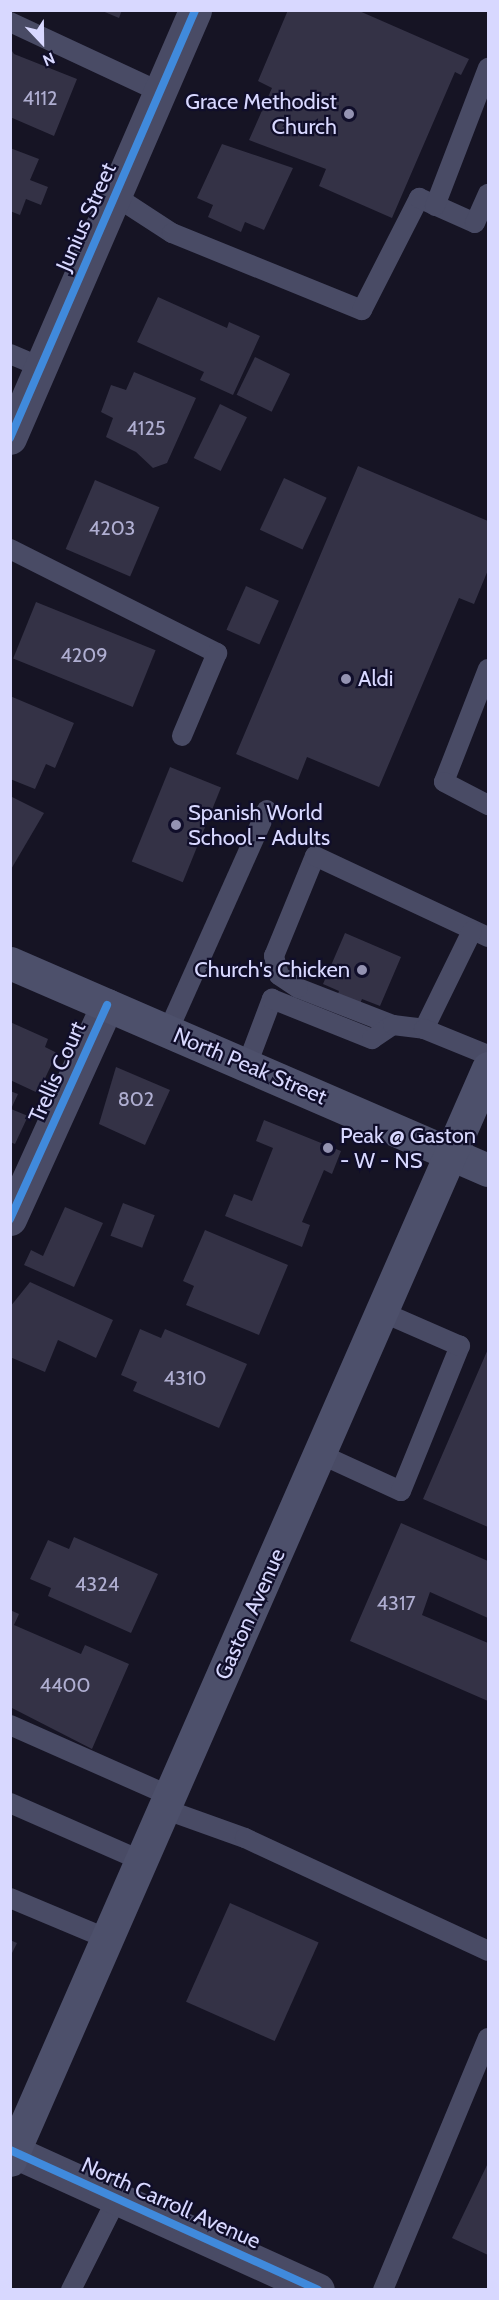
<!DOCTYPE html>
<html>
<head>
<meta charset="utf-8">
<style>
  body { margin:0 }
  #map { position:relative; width:499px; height:2300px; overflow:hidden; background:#161424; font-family:Cabin,sans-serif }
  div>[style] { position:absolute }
  .building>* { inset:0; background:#343246; transform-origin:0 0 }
  .service>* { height:20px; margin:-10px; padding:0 10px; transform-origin:10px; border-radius:10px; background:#494b65 }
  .minor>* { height:33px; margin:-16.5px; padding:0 16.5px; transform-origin:16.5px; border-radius:16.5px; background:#494b65 }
  .tertiary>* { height:33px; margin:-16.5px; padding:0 16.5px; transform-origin:16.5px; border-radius:16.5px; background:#494b65 }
  .secondary>* { height:33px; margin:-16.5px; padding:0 16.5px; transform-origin:16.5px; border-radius:16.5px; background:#4d506b }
  .cycleway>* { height:8px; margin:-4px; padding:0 4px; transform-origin:4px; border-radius:4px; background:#408adc }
  .dots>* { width:16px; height:16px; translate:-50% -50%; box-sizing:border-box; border:3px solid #100e2a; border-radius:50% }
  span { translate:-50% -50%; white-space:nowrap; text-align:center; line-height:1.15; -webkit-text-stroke:4.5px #100e2a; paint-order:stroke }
  .number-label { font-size:20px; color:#afaed1 }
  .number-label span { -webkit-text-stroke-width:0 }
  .poi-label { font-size:22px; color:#d8d8ff }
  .right { translate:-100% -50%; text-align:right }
  .left { translate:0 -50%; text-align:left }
  .street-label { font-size:22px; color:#d8d8ff }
  .frame { position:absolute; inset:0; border:12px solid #d8d8ff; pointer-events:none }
  .north { position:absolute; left:12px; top:12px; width:60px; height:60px; -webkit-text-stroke:4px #100e2a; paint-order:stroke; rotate:158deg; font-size:16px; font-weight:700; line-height:24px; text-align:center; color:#d8d8ff }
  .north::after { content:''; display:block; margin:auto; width:21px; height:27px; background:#d8d8ff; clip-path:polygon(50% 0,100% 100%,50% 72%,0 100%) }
</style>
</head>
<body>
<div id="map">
  <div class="building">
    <i style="clip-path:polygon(100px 10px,122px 10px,119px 18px)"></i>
    <i style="clip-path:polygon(288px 10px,357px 10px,469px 59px,461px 75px,455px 72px,392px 218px,319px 186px,326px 169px,249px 140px,272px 88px,258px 81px)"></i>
    <i style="clip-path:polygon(10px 48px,14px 54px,77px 79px,54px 136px,10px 117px)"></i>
    <i style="clip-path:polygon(222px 144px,293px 168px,264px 230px,245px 222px,241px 232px,208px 217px,213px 205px,197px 198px)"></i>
    <i style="clip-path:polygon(10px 148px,39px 159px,30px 180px,48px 187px,41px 205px,26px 199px,20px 215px,10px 211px)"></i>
    <i style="clip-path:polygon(158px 297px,227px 328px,229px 322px,260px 336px,233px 395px,200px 380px,204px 372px,137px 342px)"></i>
    <i style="left:255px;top:357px;width:39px;height:42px;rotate:26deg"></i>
    <i style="clip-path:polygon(134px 372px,196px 398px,167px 463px,153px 468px,136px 452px,106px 437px,113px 418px,101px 412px,111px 385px,126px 390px)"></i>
    <i style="left:220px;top:404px;width:30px;height:60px;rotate:26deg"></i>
    <i style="clip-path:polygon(358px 466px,488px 521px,488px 570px,474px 604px,459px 598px,379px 787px,307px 757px,298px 780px,236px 754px)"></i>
    <i style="left:284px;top:478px;width:47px;height:57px;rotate:25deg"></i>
    <i style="left:95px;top:480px;width:70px;height:75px;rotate:23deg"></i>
    <i style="left:246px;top:586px;width:36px;height:48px;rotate:24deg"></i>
    <i style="left:36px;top:602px;width:129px;height:61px;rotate:22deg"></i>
    <i style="clip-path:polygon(10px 696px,74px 723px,55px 768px,46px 764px,35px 789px,10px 779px)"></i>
    <i style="left:170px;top:767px;width:55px;height:102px;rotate:22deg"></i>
    <i style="clip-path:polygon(10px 796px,44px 813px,10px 871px)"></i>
    <i style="clip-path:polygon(345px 933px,401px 957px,380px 1006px,362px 999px,357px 1011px,333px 1006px,339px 991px,323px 984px)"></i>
    <i style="clip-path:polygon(10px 1022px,48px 1039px,45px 1047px,57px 1053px,38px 1093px,10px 1080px)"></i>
    <i style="clip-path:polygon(116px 1067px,170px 1090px,145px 1145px,99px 1124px)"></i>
    <i style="clip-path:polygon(10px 1091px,18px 1094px,11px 1109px,28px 1116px,15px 1144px,10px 1142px)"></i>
    <i style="clip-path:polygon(264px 1120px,341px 1151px,332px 1174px,324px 1170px,302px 1222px,310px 1225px,302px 1247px,225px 1216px,234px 1194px,252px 1201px,273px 1148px,256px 1141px)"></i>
    <i style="left:123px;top:1203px;width:34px;height:35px;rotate:21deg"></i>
    <i style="clip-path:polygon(65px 1207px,103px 1223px,74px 1287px,24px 1265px,31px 1250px,43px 1256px)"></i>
    <i style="clip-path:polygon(205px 1230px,288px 1265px,259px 1335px,186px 1305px,194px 1286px,183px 1281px)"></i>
    <i style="clip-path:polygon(30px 1282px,113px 1320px,96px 1358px,58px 1340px,45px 1372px,10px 1357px,10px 1307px)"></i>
    <i style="clip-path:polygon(140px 1329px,161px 1338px,165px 1329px,247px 1364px,219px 1428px,133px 1391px,137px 1382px,121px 1375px)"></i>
    <i style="clip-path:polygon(488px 1349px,487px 1470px,488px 1527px,423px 1499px)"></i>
    <i style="clip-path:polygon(401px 1523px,488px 1561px,488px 1618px,430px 1592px,422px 1615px,488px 1643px,488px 1701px,350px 1641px)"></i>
    <i style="clip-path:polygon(74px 1537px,158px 1574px,131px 1633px,48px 1596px,51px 1588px,30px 1579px,48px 1540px,69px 1549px)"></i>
    <i style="clip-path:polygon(10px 1610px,19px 1614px,14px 1625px,81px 1654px,85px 1645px,129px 1664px,92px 1749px,10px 1707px)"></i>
    <i style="left:230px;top:1903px;width:97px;height:108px;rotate:24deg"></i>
    <i style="clip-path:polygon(10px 1940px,17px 1943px,10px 1957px)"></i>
    <i style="clip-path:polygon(488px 2163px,488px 2255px,452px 2238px)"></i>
  </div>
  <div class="service">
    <i style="left:10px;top:22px;width:166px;rotate:25deg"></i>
    <i style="left:115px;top:196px;width:68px;rotate:33deg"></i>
    <i style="left:172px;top:233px;width:205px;rotate:22.1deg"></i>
    <i style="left:362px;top:310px;width:126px;rotate:-63deg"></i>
    <i style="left:419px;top:198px;width:61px;rotate:24.1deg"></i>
    <i style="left:475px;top:223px;width:32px;rotate:-66deg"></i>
    <i style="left:435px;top:206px;width:148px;rotate:-69deg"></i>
    <i style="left:10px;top:354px;width:33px;rotate:23deg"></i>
    <i style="left:10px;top:549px;width:232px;rotate:26.7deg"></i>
    <i style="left:217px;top:653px;width:90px;rotate:112.9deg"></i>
    <i style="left:488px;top:669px;width:121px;rotate:111.3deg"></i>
    <i style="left:444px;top:782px;width:50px;rotate:27.6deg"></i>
    <i style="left:393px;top:1025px;width:102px;rotate:-158.7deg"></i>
    <i style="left:298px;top:988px;width:23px;rotate:-146deg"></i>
    <i style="left:279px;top:975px;width:20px;rotate:-105deg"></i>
    <i style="left:274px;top:956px;width:108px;rotate:-67.7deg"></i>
    <i style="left:315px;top:856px;width:191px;rotate:25.1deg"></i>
    <i style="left:424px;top:1029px;width:109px;rotate:-63.9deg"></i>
    <i style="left:168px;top:1031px;width:242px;rotate:-65.9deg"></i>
    <i style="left:247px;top:1065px;width:71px;rotate:-69.3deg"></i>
    <i style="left:272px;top:999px;width:108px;rotate:21.8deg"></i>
    <i style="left:372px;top:1039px;width:25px;rotate:-34deg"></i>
    <i style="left:393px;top:1025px;width:31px;rotate:7deg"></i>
    <i style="left:424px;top:1029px;width:69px;rotate:22.1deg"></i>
    <i style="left:320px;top:1454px;width:89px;rotate:24.6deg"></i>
    <i style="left:401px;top:1491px;width:157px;rotate:-67.9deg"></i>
    <i style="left:460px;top:1346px;width:85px;rotate:-156.4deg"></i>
    <i style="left:10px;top:1725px;width:175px;rotate:23.9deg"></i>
    <i style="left:10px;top:1803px;width:144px;rotate:23.7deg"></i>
    <i style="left:164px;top:1809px;width:86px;rotate:19.7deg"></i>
    <i style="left:245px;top:1838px;width:268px;rotate:24.9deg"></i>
    <i style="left:10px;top:1898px;width:106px;rotate:22.7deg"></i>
    <i style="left:71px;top:2290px;width:103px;rotate:-63.4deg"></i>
    <i style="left:383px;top:2290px;width:273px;rotate:-67.4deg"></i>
  </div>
  <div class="minor">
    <i style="left:10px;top:438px;width:466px;rotate:-66.6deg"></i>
    <i style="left:10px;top:1219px;width:235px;rotate:-65.6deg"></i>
  </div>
  <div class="tertiary">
    <i style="left:10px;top:2150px;width:338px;rotate:24.4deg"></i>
  </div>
  <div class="secondary">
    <i style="left:10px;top:963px;width:521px;rotate:23.42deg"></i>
    <i style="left:10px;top:2160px;width:1192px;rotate:-66.36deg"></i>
  </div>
  <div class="cycleway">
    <i style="left:10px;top:438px;width:466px;rotate:-66.6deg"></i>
    <i style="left:10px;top:1219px;width:235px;rotate:-65.6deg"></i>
    <i style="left:10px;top:2150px;width:338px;rotate:24.4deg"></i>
  </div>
  <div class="dots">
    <i style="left:349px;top:114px;background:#9493b2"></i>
    <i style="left:346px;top:679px;background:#9493b2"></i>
    <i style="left:176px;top:825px;background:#9493b2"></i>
    <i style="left:362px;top:970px;background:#9493b2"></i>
    <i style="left:328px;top:1148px;background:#9493b2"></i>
  </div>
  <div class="number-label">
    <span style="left:40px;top:98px">4112</span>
    <span style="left:146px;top:428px">4125</span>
    <span style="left:112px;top:528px">4203</span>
    <span style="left:84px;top:655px">4209</span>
    <span style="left:136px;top:1099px">802</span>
    <span style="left:185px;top:1378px">4310</span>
    <span style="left:97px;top:1584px">4324</span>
    <span style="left:396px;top:1603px">4317</span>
    <span style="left:65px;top:1685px">4400</span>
  </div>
  <div class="poi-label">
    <span class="right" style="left:337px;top:114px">Grace Methodist<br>Church</span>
    <span class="left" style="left:358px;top:679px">Aldi</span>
    <span class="left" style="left:188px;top:825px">Spanish World<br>School - Adults</span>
    <span class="right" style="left:350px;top:970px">Church's Chicken</span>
    <span class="left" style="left:340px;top:1148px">Peak @ Gaston<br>- W - NS</span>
  </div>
  <div class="street-label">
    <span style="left:86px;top:217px;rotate:-66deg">Junius Street</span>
    <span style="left:250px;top:1066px;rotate:23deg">North Peak Street</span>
    <span style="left:57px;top:1072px;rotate:-66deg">Trellis Court</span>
    <span style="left:250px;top:1614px;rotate:-66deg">Gaston Avenue</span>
    <span style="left:171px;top:2203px;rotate:24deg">North Carroll Avenue</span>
  </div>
  <div class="frame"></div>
  <div class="north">N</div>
</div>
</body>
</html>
